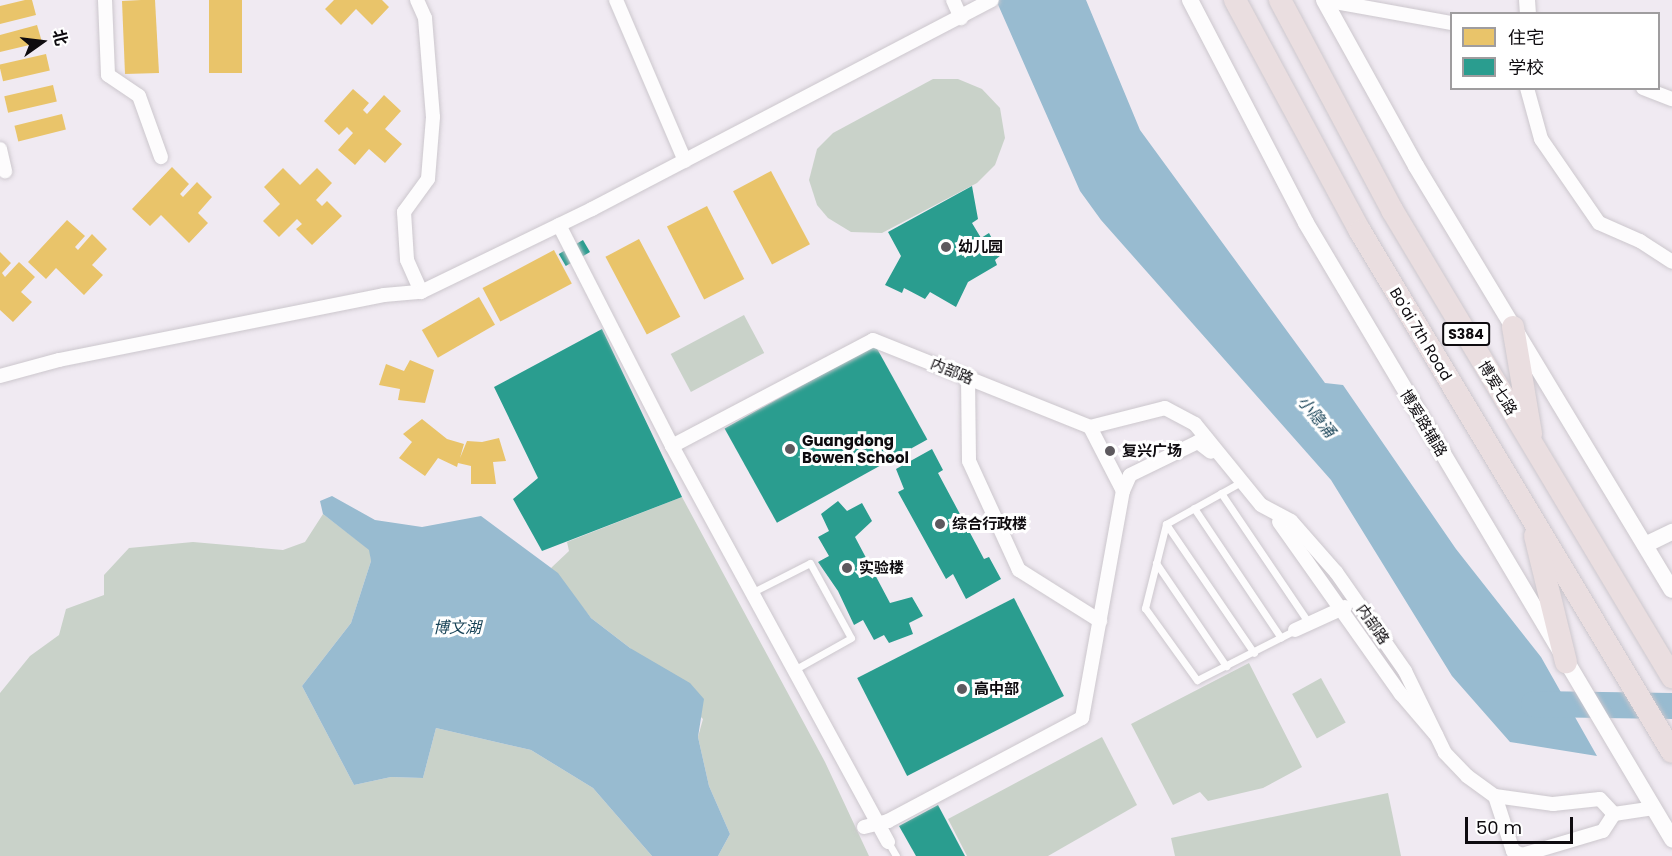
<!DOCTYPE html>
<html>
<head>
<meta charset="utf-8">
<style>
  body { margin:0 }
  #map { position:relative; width:1672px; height:856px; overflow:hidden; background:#f0eaf2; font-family:Poppins,"Noto Sans SC",sans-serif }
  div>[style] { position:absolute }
  .green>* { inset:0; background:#c9d2c9; transform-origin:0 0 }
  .water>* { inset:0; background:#98bbd0 }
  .homes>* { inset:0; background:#e9c46a; transform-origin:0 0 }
  .schools>* { inset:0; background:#2a9d8f; transform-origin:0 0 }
  .river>* { height:26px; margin:-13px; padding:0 13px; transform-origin:13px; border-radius:13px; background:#98bbd0 }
  .roads { filter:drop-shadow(0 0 2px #ccc7cd) drop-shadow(0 0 2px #ccc7cd) }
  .service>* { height:7px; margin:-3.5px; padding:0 3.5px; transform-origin:3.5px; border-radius:3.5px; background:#fdfcfd }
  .minor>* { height:14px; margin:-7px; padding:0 7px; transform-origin:7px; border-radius:7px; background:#fdfcfd }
  .tertiary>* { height:16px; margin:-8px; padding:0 8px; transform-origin:8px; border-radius:8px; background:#fdfcfd }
  .trunk>* { height:22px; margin:-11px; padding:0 11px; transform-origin:11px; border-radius:11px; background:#eadee0 }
  .dots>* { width:16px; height:16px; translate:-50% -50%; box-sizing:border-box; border:3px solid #fff; border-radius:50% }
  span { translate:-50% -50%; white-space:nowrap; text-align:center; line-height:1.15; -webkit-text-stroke:6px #fff; paint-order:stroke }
  .shield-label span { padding:2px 4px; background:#fff; border:2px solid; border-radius:4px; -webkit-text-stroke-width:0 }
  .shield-label { font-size:14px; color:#0e0b0f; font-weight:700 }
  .poi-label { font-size:15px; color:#0e0b0f; font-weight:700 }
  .left { translate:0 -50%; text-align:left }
  .street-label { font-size:15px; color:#0e0b0f }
  .water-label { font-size:16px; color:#184357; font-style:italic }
  .legend { position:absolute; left:1450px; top:12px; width:210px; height:78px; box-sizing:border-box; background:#fff; border:2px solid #9f9d9f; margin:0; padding:8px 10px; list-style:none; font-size:18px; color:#0e0b0f }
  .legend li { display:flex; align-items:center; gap:12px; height:30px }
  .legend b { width:30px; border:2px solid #9f9d9f }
  .north { position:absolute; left:12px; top:12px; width:60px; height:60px; -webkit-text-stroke:4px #fff; paint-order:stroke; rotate:76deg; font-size:16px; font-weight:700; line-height:24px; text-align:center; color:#0e0b0f }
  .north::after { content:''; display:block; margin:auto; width:21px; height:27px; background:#0e0b0f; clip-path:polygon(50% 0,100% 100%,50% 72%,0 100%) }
  .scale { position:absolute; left:1465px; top:817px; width:108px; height:27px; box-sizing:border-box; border:3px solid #0e0b0f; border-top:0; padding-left:8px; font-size:18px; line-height:21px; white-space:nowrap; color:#0e0b0f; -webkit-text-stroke:4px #fff; paint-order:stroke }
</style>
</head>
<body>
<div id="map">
  <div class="green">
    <i style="clip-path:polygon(933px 79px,958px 79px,982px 89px,1000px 108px,1005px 138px,995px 165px,977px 183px,882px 233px,851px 232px,828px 218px,817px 205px,809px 180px,817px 149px,833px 133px)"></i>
    <i style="left:744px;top:315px;width:43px;height:83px;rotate:62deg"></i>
    <i style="clip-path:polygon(682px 497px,825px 762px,869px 856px,718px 856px,730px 834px,709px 786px,698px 737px,703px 719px,630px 648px,591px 618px,551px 568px,569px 551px,567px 542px)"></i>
    <i style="clip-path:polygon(323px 514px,370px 550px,371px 561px,351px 623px,302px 686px,354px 785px,391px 777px,423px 778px,436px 728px,531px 750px,593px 788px,652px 856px,0 856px,0 693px,30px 656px,59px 635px,66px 609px,104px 595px,104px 575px,129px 548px,193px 542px,283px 550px,305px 542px)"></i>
    <i style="clip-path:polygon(1249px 663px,1302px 767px,1263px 788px,1208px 801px,1200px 792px,1173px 805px,1131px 724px)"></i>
    <i style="left:1321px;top:678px;width:51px;height:33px;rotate:61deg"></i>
    <i style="clip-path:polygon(1102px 737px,1137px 805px,1048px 856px,967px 856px,948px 819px)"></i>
    <i style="clip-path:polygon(1388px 793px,1401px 856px,1175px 856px,1171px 838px)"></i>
  </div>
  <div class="water">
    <i style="clip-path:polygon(996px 0,1086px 0,1140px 130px,1325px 383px,1343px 385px,1456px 549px,1541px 657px,1597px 756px,1510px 742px,1452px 676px,1331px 480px,1101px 220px,1080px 191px)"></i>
    <i style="clip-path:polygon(332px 496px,375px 520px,422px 527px,481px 516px,558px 573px,591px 618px,630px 648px,690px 683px,704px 699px,698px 737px,709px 786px,730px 834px,718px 856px,652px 856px,593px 788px,531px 750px,436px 728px,423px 778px,391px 777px,354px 785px,302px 686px,351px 623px,371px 561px,369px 550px,323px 514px,320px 501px)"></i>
  </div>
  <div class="homes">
    <i style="clip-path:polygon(25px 0,32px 0,36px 15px,0 24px,0 6px)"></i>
    <i style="clip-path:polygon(141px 0,155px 0,159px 73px,125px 74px,122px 1px)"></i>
    <i style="left:209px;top:0;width:33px;height:73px"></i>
    <i style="clip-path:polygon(334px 0,382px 0,389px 7px,372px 25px,356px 9px,341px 25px,325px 9px)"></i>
    <i style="clip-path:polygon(37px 25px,42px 42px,0 52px,0 35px)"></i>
    <i style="left:46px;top:54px;width:17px;height:48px;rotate:77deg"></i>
    <i style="left:53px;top:85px;width:17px;height:50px;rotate:77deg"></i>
    <i style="clip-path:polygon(353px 89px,369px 103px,363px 110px,367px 114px,384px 95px,401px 111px,385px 129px,402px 144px,385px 163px,369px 149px,355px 165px,338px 150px,353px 133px,347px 127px,339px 135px,324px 121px)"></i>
    <i style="left:62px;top:114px;width:16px;height:49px;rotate:76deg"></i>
    <i style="clip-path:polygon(172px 167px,189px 184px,180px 194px,183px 197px,197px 182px,212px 197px,198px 213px,208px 223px,189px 243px,161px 215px,150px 226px,132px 209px)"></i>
    <i style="clip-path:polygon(283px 168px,300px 185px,317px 168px,332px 183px,316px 200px,322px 206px,327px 201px,342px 216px,312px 245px,296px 229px,302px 224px,297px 219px,279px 237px,263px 221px,280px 204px,264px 187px)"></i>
    <i style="left:771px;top:171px;width:83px;height:43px;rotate:62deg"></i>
    <i style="left:707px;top:206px;width:82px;height:45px;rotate:63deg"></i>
    <i style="clip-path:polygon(67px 220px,85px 236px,75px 247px,78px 250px,92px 234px,107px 249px,92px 265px,103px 275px,84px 295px,56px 268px,46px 279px,28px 262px)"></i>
    <i style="left:639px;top:239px;width:88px;height:38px;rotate:62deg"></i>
    <i style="left:554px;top:250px;width:38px;height:81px;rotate:62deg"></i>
    <i style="clip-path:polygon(0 252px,11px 263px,2px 273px,5px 277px,19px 262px,35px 277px,21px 292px,32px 302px,13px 322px,0 310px)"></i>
    <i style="left:479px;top:297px;width:32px;height:66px;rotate:60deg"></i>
    <i style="clip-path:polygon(410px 360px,434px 370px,425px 403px,398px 400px,400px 389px,379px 385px,386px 364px,404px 371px)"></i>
    <i style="clip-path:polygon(422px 419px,447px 439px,464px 444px,460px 458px,467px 441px,482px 442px,499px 438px,506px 461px,493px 462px,496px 484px,471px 484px,471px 466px,458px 463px,457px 467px,438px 458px,425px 476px,399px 458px,412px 442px,403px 434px)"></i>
  </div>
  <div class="schools">
    <i style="clip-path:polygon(972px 186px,978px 219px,972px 223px,981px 238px,989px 233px,1001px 255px,995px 260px,997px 265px,968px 282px,956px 307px,930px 292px,925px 299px,904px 288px,902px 293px,885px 285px,901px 256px,888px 232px)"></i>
    <i style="left:583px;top:240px;width:14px;height:28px;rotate:60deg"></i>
    <i style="clip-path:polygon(602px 329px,682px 497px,542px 551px,513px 499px,538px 478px,494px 387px)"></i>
    <i style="left:875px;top:345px;width:108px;height:172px;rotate:61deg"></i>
    <i style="clip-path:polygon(932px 449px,943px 470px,938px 473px,984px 559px,989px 557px,1001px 579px,966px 599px,953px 574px,946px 579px,898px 492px,904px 489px,896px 469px)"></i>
    <i style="clip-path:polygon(838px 501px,847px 511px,862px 503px,872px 521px,855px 537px,890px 603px,912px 597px,923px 616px,909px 623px,913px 634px,889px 643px,884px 635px,874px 640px,863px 620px,854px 625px,838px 591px,818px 562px,829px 556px,818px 537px,829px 531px,821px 514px)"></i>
    <i style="left:1014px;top:598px;width:110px;height:176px;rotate:63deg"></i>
    <i style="clip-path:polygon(938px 805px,965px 856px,916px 856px,899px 826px)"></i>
  </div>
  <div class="river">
    <i style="left:1534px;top:704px;width:138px;rotate:0.8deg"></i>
  </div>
  <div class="roads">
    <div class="service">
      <i style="left:1241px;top:482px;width:86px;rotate:150.8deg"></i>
      <i style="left:1166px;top:524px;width:87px;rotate:104deg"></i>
      <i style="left:1145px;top:608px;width:89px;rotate:54.2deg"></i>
      <i style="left:1197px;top:680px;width:110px;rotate:-27deg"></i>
      <i style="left:1221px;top:493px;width:156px;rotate:56deg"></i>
      <i style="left:1194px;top:508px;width:156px;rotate:56.2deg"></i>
      <i style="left:1166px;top:524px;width:156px;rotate:55.7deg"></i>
      <i style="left:1156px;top:563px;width:125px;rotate:55.8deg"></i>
      <i style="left:751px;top:593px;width:66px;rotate:-27deg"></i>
      <i style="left:810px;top:563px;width:85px;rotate:61.3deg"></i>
      <i style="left:851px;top:638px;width:65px;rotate:150.7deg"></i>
      <i style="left:888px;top:842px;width:16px;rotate:60deg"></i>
    </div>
    <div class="minor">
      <i style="left:105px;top:0;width:75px;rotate:87.7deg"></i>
      <i style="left:108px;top:75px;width:37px;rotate:34deg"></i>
      <i style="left:139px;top:96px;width:65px;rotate:70.2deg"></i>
      <i style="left:417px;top:0;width:20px;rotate:66deg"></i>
      <i style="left:425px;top:18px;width:99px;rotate:85.4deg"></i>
      <i style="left:433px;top:117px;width:62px;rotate:94.6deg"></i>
      <i style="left:428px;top:179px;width:41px;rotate:126deg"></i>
      <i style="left:404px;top:212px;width:48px;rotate:86.4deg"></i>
      <i style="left:407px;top:260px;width:35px;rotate:66deg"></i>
      <i style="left:616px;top:0;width:175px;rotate:66.8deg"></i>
      <i style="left:953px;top:0;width:20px;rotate:66deg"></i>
      <i style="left:1324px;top:0;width:130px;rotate:10.2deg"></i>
      <i style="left:1527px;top:88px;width:53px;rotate:74.6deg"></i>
      <i style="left:1541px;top:139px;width:102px;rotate:55.4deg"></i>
      <i style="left:1599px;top:223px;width:45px;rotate:23.7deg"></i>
      <i style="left:1640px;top:241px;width:38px;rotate:33deg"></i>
      <i style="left:1643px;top:88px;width:31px;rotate:21deg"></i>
      <i style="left:0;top:149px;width:23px;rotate:77deg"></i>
      <i style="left:559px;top:225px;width:248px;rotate:62.9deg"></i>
      <i style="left:0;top:376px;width:61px;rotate:-15.2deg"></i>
      <i style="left:59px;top:360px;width:331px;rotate:-11.3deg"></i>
      <i style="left:384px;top:295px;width:37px;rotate:-5deg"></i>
      <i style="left:421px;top:292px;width:190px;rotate:-25.9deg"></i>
      <i style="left:592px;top:209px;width:451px;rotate:-27.6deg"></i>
      <i style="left:968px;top:378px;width:83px;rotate:89.3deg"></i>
      <i style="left:969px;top:461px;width:120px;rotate:65.4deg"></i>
      <i style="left:1019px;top:570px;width:96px;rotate:32.2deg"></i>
      <i style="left:1090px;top:427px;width:72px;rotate:62.7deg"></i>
      <i style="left:1279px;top:522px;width:211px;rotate:54.7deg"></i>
      <i style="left:1401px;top:694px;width:54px;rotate:49.5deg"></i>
      <i style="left:1295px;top:630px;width:55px;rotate:-24.7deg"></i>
      <i style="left:1495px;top:796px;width:58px;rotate:71.9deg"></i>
      <i style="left:1513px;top:851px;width:10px;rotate:24deg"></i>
      <i style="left:1522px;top:855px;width:84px;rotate:-16.5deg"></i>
      <i style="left:1603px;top:831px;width:20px;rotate:-57deg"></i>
      <i style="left:864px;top:827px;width:25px;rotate:-14deg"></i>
      <i style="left:888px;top:821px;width:220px;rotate:-28deg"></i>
      <i style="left:1082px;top:718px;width:231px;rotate:-79.8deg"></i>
      <i style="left:1123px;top:491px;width:17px;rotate:-66deg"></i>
      <i style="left:1130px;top:475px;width:76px;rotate:-25.9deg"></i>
      <i style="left:1198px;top:442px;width:16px;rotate:38deg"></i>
      <i style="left:888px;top:842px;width:451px;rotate:-118.6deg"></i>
      <i style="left:672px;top:446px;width:227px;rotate:-27.8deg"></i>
      <i style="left:873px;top:340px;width:234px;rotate:21.8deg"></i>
      <i style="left:1090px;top:427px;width:77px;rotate:-14.2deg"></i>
      <i style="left:1165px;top:408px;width:34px;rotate:28deg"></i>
      <i style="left:1195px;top:424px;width:104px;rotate:50.8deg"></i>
      <i style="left:1261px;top:505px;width:34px;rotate:28deg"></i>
      <i style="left:1291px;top:521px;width:68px;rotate:48.6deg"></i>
      <i style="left:1336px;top:572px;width:121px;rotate:55.1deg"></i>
      <i style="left:1405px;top:671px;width:91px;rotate:64deg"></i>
      <i style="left:1445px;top:753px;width:32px;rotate:46deg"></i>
      <i style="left:1467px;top:776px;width:34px;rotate:36deg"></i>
      <i style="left:1495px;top:796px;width:59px;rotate:7.9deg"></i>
      <i style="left:1553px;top:804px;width:47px;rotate:-6.1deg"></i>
      <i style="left:1600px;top:799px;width:21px;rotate:47deg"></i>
      <i style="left:1614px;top:814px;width:40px;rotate:-8.5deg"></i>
    </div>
    <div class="tertiary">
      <i style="left:1190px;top:0;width:251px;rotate:62.5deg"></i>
      <i style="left:1306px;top:223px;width:717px;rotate:59.28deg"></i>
      <i style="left:1324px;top:0;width:190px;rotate:61deg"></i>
      <i style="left:1416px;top:166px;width:495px;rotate:58.9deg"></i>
      <i style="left:1527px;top:0;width:14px;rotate:86deg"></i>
      <i style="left:1645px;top:545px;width:30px;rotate:-26deg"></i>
    </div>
    <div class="trunk">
      <i style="left:1235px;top:0;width:263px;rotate:61.6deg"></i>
      <i style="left:1360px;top:231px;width:607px;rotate:59.08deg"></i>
      <i style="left:1280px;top:0;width:238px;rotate:61.9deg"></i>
      <i style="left:1392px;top:210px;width:545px;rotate:59.05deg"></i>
      <i style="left:1513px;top:327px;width:108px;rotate:80.4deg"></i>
      <i style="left:1535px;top:536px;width:130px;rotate:76.2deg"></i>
    </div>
  </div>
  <div class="dots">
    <i style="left:946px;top:247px;background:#5d595e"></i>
    <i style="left:790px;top:449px;background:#5d595e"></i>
    <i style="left:1110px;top:451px;background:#5d595e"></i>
    <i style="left:940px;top:524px;background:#5d595e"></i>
    <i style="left:847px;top:568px;background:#5d595e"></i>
    <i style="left:962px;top:689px;background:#5d595e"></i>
  </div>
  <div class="shield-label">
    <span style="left:1466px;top:334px">S384</span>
  </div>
  <div class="poi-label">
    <span class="left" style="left:958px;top:247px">幼儿园</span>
    <span class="left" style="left:802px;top:449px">Guangdong<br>Bowen School</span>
    <span class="left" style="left:1122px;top:451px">复兴广场</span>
    <span class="left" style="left:952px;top:524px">综合行政楼</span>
    <span class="left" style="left:859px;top:568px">实验楼</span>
    <span class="left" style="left:974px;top:689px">高中部</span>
  </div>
  <div class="street-label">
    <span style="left:1421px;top:334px;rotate:59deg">Bo'ai 7th Road</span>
    <span style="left:952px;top:371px;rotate:22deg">内部路</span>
    <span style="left:1498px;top:388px;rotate:59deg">博爱七路</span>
    <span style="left:1424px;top:423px;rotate:59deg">博爱路辅路</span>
    <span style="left:1373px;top:624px;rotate:55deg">内部路</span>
  </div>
  <div class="water-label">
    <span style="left:1316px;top:417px;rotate:50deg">小隐涌</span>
    <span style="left:457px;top:628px">博文湖</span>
  </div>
  <ul class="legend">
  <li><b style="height:16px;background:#e9c46a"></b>住宅</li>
  <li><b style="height:16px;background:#2a9d8f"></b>学校</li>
  </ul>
  <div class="north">北</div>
  <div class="scale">50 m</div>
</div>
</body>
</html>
